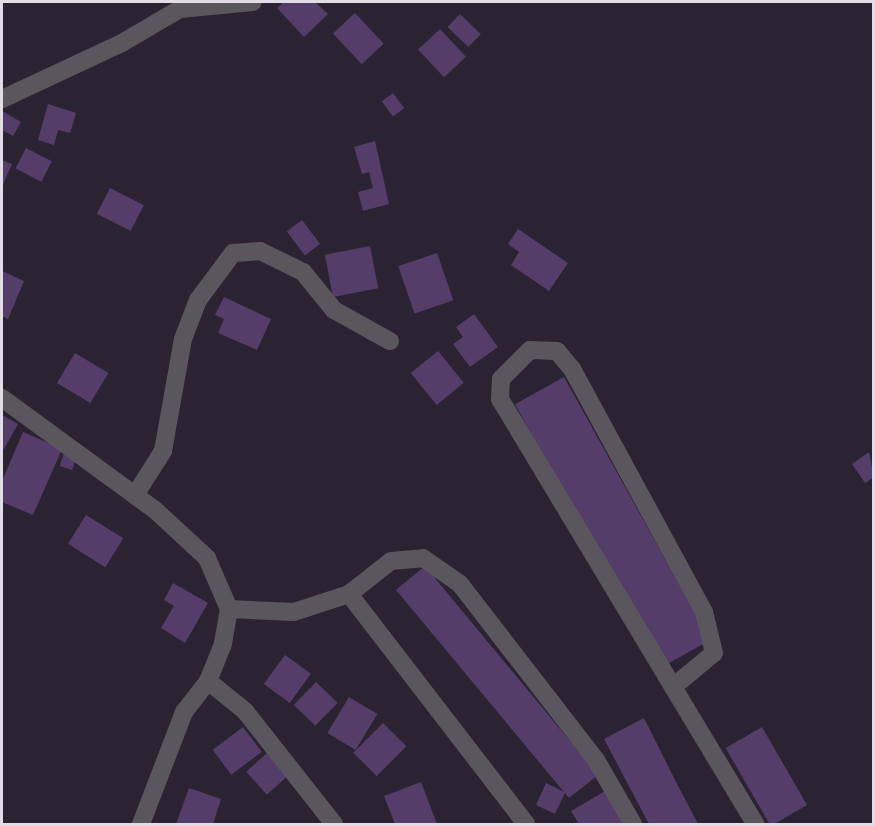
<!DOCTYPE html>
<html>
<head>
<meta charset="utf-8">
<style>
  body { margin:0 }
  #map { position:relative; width:875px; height:826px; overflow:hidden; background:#2b2332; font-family:Cabin,sans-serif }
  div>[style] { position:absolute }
  .building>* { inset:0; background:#553d69; transform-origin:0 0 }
  .street>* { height:18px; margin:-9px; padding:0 9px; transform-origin:9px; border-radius:9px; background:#5a565e }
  span { translate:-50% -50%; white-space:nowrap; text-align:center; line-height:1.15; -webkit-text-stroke:5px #120e15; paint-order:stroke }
  .frame { position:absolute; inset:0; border:3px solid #e1dce6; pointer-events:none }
</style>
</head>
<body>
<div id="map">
  <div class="building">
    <i style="clip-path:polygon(284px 2px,315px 2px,328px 14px,304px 37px,277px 8px)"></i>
    <i style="left:355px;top:13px;width:42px;height:30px;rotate:47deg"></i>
    <i style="left:460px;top:14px;width:29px;height:18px;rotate:44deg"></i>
    <i style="left:440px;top:29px;width:38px;height:30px;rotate:47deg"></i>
    <i style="left:393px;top:93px;width:19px;height:14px;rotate:54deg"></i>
    <i style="clip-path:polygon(48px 104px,76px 113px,70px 133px,58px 130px,54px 145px,38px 140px)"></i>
    <i style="clip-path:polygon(2px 111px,21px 122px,13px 136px,2px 130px)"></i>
    <i style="clip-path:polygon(375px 141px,389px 204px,363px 211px,358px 192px,373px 188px,369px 172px,362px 174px,354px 147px)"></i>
    <i style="left:26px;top:148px;width:29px;height:23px;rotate:27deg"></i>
    <i style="clip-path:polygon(2px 160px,12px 164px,2px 187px)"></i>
    <i style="left:110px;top:188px;width:38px;height:29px;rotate:27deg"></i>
    <i style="left:302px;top:220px;width:30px;height:19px;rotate:53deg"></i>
    <i style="clip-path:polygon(518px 229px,568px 263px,549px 291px,511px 265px,519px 252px,508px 244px)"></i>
    <i style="left:370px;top:246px;width:43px;height:46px;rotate:79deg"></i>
    <i style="left:437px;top:253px;width:50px;height:41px;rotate:71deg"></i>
    <i style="clip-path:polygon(2px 271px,24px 281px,8px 319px,2px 316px)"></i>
    <i style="clip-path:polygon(224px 297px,271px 319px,257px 350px,218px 333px,224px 319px,215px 315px)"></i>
    <i style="clip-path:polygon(474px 314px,498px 347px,470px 367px,453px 344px,463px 337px,456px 327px)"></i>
    <i style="left:438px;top:351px;width:41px;height:35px;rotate:51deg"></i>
    <i style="left:75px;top:353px;width:39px;height:35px;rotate:31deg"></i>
    <i style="left:564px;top:377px;width:301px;height:56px;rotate:61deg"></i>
    <i style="clip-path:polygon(2px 415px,18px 424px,4px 449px,2px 448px)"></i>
    <i style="clip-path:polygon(23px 432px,62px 449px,33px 515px,2px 502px,2px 481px)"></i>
    <i style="left:66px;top:447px;width:13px;height:20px;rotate:18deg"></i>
    <i style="clip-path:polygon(869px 452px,874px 477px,865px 483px,852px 464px)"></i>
    <i style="left:86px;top:515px;width:44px;height:34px;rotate:32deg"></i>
    <i style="clip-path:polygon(425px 566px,598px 775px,569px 798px,565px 793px,555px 814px,536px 805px,546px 783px,564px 792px,396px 590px)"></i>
    <i style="clip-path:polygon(173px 583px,208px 603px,185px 643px,161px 628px,174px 606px,164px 600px)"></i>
    <i style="left:285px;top:655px;width:32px;height:36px;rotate:36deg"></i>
    <i style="left:316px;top:682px;width:30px;height:32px;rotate:44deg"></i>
    <i style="left:349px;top:697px;width:33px;height:42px;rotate:31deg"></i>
    <i style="clip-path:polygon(644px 718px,676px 782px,698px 824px,649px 824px,604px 739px)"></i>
    <i style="left:383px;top:723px;width:33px;height:42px;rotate:45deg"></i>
    <i style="left:243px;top:727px;width:31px;height:38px;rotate:53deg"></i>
    <i style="left:762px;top:727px;width:90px;height:42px;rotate:60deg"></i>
    <i style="left:267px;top:753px;width:31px;height:28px;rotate:48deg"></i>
    <i style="clip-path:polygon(421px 782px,437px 824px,395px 824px,384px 796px)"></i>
    <i style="clip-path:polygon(189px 788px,221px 799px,213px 824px,176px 824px)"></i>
    <i style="clip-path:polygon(607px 790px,627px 824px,579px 824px,571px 811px)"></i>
  </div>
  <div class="street">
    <i style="left:2px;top:99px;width:132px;rotate:-25deg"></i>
    <i style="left:122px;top:43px;width:67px;rotate:-30.4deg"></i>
    <i style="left:180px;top:9px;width:73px;rotate:-5.5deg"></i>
    <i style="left:2px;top:398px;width:190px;rotate:36.2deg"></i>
    <i style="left:155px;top:510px;width:71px;rotate:42.7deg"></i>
    <i style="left:207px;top:558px;width:56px;rotate:66.7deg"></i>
    <i style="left:229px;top:609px;width:36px;rotate:100deg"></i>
    <i style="left:223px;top:644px;width:40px;rotate:112deg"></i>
    <i style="left:135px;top:495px;width:52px;rotate:-57.5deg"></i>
    <i style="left:163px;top:451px;width:114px;rotate:-79.9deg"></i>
    <i style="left:183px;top:339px;width:42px;rotate:-69deg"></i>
    <i style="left:198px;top:300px;width:59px;rotate:-53.3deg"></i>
    <i style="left:233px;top:253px;width:27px;rotate:-4deg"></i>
    <i style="left:260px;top:251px;width:48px;rotate:26deg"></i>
    <i style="left:303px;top:272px;width:49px;rotate:50.8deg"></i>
    <i style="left:334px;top:310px;width:64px;rotate:29deg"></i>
    <i style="left:349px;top:594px;width:290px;rotate:52.4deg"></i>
    <i style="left:229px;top:609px;width:65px;rotate:2.6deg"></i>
    <i style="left:294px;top:612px;width:58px;rotate:-18.1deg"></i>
    <i style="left:349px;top:594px;width:53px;rotate:-38.2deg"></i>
    <i style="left:391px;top:561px;width:32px;rotate:-5deg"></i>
    <i style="left:423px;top:558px;width:45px;rotate:35.1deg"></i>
    <i style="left:460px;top:584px;width:222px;rotate:52.3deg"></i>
    <i style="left:596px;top:760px;width:74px;rotate:60deg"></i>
    <i style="left:673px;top:687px;width:53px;rotate:-39.7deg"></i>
    <i style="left:714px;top:653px;width:42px;rotate:-103.7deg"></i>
    <i style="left:704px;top:612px;width:277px;rotate:-118.5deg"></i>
    <i style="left:572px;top:369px;width:23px;rotate:-130deg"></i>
    <i style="left:557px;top:351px;width:27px;rotate:-178deg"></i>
    <i style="left:530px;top:350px;width:41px;rotate:135deg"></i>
    <i style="left:501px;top:379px;width:20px;rotate:93deg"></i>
    <i style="left:500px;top:399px;width:496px;rotate:59deg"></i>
    <i style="left:141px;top:824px;width:120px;rotate:-69deg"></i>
    <i style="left:184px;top:712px;width:39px;rotate:-52deg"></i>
    <i style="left:208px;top:681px;width:48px;rotate:39deg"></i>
    <i style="left:245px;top:711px;width:144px;rotate:51.8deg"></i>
  </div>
  <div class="frame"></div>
</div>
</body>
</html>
